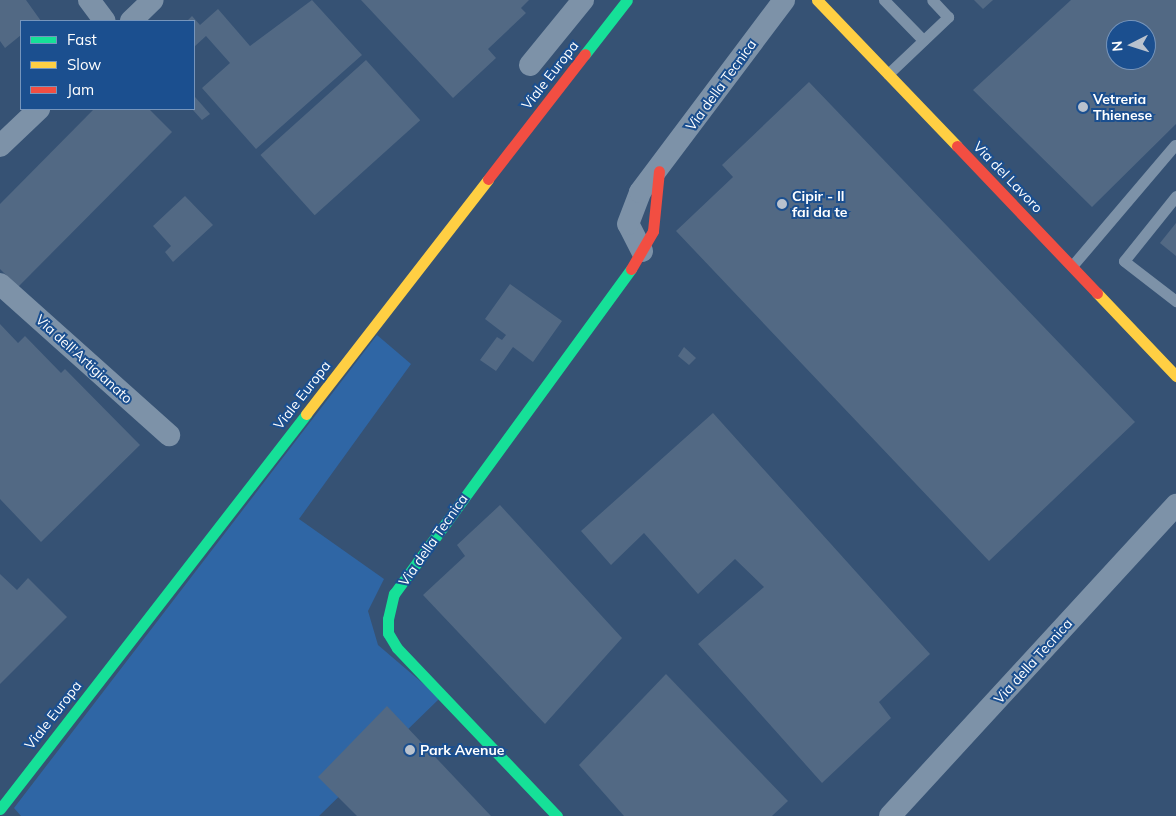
<!DOCTYPE html>
<html>
<head>
<meta charset="utf-8">
<style>
  body { margin:0 }
  #map { position:relative; width:1176px; height:816px; overflow:hidden; background:#365274; font-family:Mulish,sans-serif }
  div>[style] { position:absolute }
  .green>* { inset:0; background:#2f66a5 }
  .building>* { inset:0; background:#526984; transform-origin:0 0 }
  .lane>* { height:11px; margin:-5.5px; padding:0 5.5px; transform-origin:5.5px; border-radius:5.5px; background:#7d92a8 }
  .street>* { height:22px; margin:-11px; padding:0 11px; transform-origin:11px; border-radius:11px; background:#7d92a8 }
  .fast>* { height:11px; margin:-5.5px; padding:0 5.5px; transform-origin:5.5px; border-radius:5.5px; background:#16e098 }
  .slow>* { height:11px; margin:-5.5px; padding:0 5.5px; transform-origin:5.5px; border-radius:5.5px; background:#ffcf43 }
  .jam>* { height:11px; margin:-5.5px; padding:0 5.5px; transform-origin:5.5px; border-radius:5.5px; background:#f24e42 }
  .dots>* { width:14px; height:14px; translate:-50% -50%; box-sizing:border-box; border:2px solid #1b4f8f; border-radius:50% }
  span { translate:-50% -50%; white-space:nowrap; text-align:center; line-height:1.15; -webkit-text-stroke:4px #1b4f8f; paint-order:stroke }
  .street-label { font-size:14px; color:#fff }
  .poi-label { font-size:14px; color:#fff; font-weight:700 }
  .left { translate:0 -50%; text-align:left }
  .legend { position:absolute; left:20px; top:20px; width:175px; height:90px; box-sizing:border-box; background:#1b4f8f; border:1px solid #7695bc; margin:0; padding:6px 9px; list-style:none; font-size:15px; color:#fff }
  .legend li { display:flex; align-items:center; gap:10px; height:25px }
  .legend b { width:25px; border:1px solid #7695bc }
  .north { position:absolute; left:1106px; top:20px; width:50px; height:50px; box-sizing:border-box; background:#1b4f8f; border:1px solid #7695bc; border-radius:50%; rotate:265deg; font-size:14px; font-weight:700; line-height:20px; text-align:center; color:#fff }
  .north::after { content:''; display:block; margin:auto; width:18px; height:22px; background:#b9c2ce; clip-path:polygon(50% 0,100% 100%,50% 72%,0 100%) }
</style>
</head>
<body>
<div id="map">
  <div class="green">
    <i style="clip-path:polygon(377px 335px,411px 364px,299px 519px,384px 579px,368px 611px,378px 645px,440px 698px,319px 816px,21px 816px,14px 808px)"></i>
  </div>
  <div class="building">
    <i style="clip-path:polygon(0 0,26px 0,41px 21px,21px 21px,21px 35px,5px 48px,0 41px)"></i>
    <i style="clip-path:polygon(312px 0,362px 55px,256px 149px,202px 88px,230px 63px,206px 36px,194px 47px,194px 21px,187px 21px,192px 16px,200px 25px,218px 9px,250px 46px)"></i>
    <i style="clip-path:polygon(361px 0,529px 0,521px 8px,526px 13px,488px 49px,496px 58px,453px 98px)"></i>
    <i style="clip-path:polygon(974px 0,993px 0,983px 9px)"></i>
    <i style="clip-path:polygon(evenodd,1071px 0,1176px 0,1176px 124px,1092px 207px,973px 90px,1071px 0,1116px 30px,1146px 30px,1146px 60px,1116px 60px,1116px 30px)"></i>
    <i style="left:366px;top:60px;width:81px;height:142px;rotate:48deg"></i>
    <i style="clip-path:polygon(809px 82px,1135px 422px,989px 561px,676px 231px,733px 177px,722px 165px)"></i>
    <i style="clip-path:polygon(195px 97px,210px 114px,202px 120px,192px 109px)"></i>
    <i style="clip-path:polygon(94px 109px,149px 109px,172px 132px,18px 287px,0 269px,0 204px)"></i>
    <i style="clip-path:polygon(185px 196px,213px 225px,173px 262px,165px 252px,171px 246px,153px 226px)"></i>
    <i style="clip-path:polygon(1176px 223px,1176px 256px,1160px 243px)"></i>
    <i style="clip-path:polygon(510px 284px,562px 321px,533px 362px,513px 347px,496px 371px,480px 360px,497px 337px,502px 340px,506px 335px,485px 319px)"></i>
    <i style="clip-path:polygon(0 324px,18px 343px,25px 336px,61px 373px,65px 369px,140px 445px,41px 542px,0 499px)"></i>
    <i style="clip-path:polygon(684px 347px,696px 358px,689px 365px,678px 356px)"></i>
    <i style="clip-path:polygon(713px 413px,930px 654px,879px 702px,891px 718px,822px 783px,698px 644px,764px 587px,735px 559px,698px 594px,644px 533px,611px 565px,581px 531px)"></i>
    <i style="clip-path:polygon(500px 505px,622px 638px,545px 724px,423px 595px,465px 556px,457px 545px)"></i>
    <i style="clip-path:polygon(0 574px,17px 590px,28px 578px,67px 617px,0 684px)"></i>
    <i style="clip-path:polygon(666px 674px,788px 801px,772px 816px,624px 816px,579px 765px)"></i>
    <i style="clip-path:polygon(387px 706px,491px 816px,357px 816px,318px 777px)"></i>
  </div>
  <div class="lane">
    <i style="left:884px;top:0;width:56px;rotate:45.7deg"></i>
    <i style="left:888px;top:74px;width:83px;rotate:-43.5deg"></i>
    <i style="left:948px;top:17px;width:23px;rotate:-133deg"></i>
    <i style="left:1176px;top:196px;width:83px;rotate:128.7deg"></i>
    <i style="left:1124px;top:261px;width:66px;rotate:37.6deg"></i>
    <i style="left:1072px;top:266px;width:159px;rotate:-49.6deg"></i>
  </div>
  <div class="street">
    <i style="left:89px;top:0;width:26px;rotate:53deg"></i>
    <i style="left:131px;top:21px;width:30px;rotate:-44deg"></i>
    <i style="left:530px;top:65px;width:84px;rotate:-50.8deg"></i>
    <i style="left:0;top:146px;width:54px;rotate:-43.5deg"></i>
    <i style="left:642px;top:251px;width:30px;rotate:-117deg"></i>
    <i style="left:628px;top:224px;width:34px;rotate:-69deg"></i>
    <i style="left:640px;top:192px;width:240px;rotate:-53.1deg"></i>
    <i style="left:0;top:284px;width:227px;rotate:41.8deg"></i>
    <i style="left:890px;top:816px;width:423px;rotate:-47.4deg"></i>
  </div>
  <div class="fast">
    <i style="left:585px;top:54px;width:68px;rotate:-52.1deg"></i>
    <i style="left:0;top:809px;width:500px;rotate:-52.2deg"></i>
    <i style="left:557px;top:816px;width:232px;rotate:-133.6deg"></i>
    <i style="left:397px;top:648px;width:17px;rotate:-121deg"></i>
    <i style="left:388px;top:633px;width:14px;rotate:-90deg"></i>
    <i style="left:388px;top:619px;width:26px;rotate:-77deg"></i>
    <i style="left:394px;top:594px;width:402px;rotate:-53.9deg"></i>
  </div>
  <div class="slow">
    <i style="left:817px;top:0;width:202px;rotate:46.2deg"></i>
    <i style="left:1097px;top:293px;width:115px;rotate:46.4deg"></i>
    <i style="left:306px;top:414px;width:297px;rotate:-52.2deg"></i>
  </div>
  <div class="jam">
    <i style="left:957px;top:146px;width:203px;rotate:46.4deg"></i>
    <i style="left:488px;top:179px;width:158px;rotate:-52.2deg"></i>
    <i style="left:631px;top:269px;width:44px;rotate:-59.9deg"></i>
    <i style="left:653px;top:231px;width:60px;rotate:-84.3deg"></i>
  </div>
  <div class="dots">
    <i style="left:1083px;top:107px;background:#b9c2ce"></i>
    <i style="left:782px;top:204px;background:#b9c2ce"></i>
    <i style="left:410px;top:750px;background:#b9c2ce"></i>
  </div>
  <div class="street-label">
    <span style="left:550px;top:75px;rotate:-52deg">Viale Europa</span>
    <span style="left:721px;top:85px;rotate:-54deg">Via della Tecnica</span>
    <span style="left:1008px;top:177px;rotate:46deg">Via del Lavoro</span>
    <span style="left:84px;top:359px;rotate:42deg">Via dell'Artigianato</span>
    <span style="left:302px;top:395px;rotate:-52deg">Viale Europa</span>
    <span style="left:433px;top:540px;rotate:-55deg">Via della Tecnica</span>
    <span style="left:1033px;top:661px;rotate:-48deg">Via della Tecnica</span>
    <span style="left:53px;top:715px;rotate:-52deg">Viale Europa</span>
  </div>
  <div class="poi-label">
    <span class="left" style="left:1093px;top:107px">Vetreria<br>Thienese</span>
    <span class="left" style="left:792px;top:204px">Cipir - Il<br>fai da te</span>
    <span class="left" style="left:420px;top:750px">Park Avenue</span>
  </div>
  <ul class="legend">
  <li><b style="height:6px;background:#16e098"></b>Fast</li>
  <li><b style="height:6px;background:#ffcf43"></b>Slow</li>
  <li><b style="height:6px;background:#f24e42"></b>Jam</li>
  </ul>
  <div class="north">N</div>
</div>
</body>
</html>
